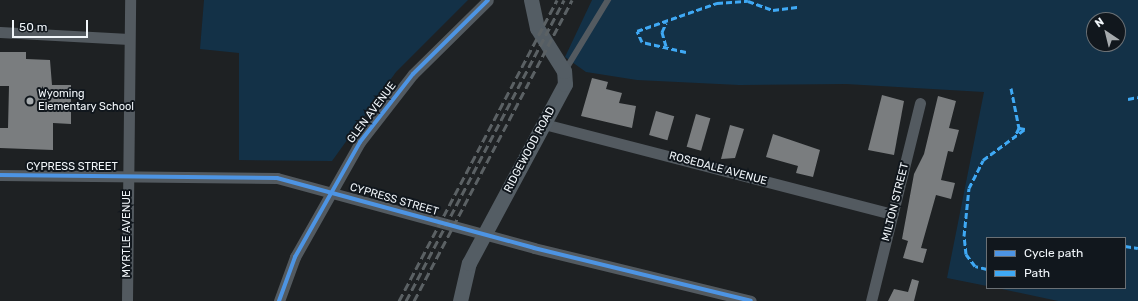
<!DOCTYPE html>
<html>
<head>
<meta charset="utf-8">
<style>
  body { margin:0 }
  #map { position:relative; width:1138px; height:301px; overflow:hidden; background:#1e2123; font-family:Rubik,sans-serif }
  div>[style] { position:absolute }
  .green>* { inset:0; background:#133147 }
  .building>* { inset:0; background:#7a7d7f; transform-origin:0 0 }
  .lane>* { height:5.5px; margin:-2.75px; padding:0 2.75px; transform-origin:2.75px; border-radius:2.75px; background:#535a60 }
  .street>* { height:11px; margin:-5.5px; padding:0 5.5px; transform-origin:5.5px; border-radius:5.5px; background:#535a60 }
  .secondary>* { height:15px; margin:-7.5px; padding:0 7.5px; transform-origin:7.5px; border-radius:7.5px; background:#545d64 }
  .rail>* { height:3px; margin-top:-1.5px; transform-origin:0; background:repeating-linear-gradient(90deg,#5b6164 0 8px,transparent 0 12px) }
  .quiet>* { height:3px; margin-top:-1.5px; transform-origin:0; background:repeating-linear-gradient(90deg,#3fa9f5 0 6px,transparent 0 9px) }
  .cycleway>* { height:4px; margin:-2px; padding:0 2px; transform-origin:2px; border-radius:2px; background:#4d94e3 }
  .dots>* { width:11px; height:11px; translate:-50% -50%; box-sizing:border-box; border:2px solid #11171d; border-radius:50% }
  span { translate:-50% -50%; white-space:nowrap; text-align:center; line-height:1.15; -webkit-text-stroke:4px #11171d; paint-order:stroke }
  .poi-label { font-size:11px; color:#f0f5f9 }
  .left { translate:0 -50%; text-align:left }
  .street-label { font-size:11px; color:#f0f5f9 }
  .legend { position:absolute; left:986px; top:237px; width:140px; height:52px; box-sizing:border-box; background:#11171d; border:1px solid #6a7075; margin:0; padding:5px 7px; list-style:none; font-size:12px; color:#f0f5f9 }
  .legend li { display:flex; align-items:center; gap:8px; height:20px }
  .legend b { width:20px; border:1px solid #6a7075 }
  .north { position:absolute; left:1086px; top:12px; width:40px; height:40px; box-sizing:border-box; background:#11171d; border:1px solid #6a7075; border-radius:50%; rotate:325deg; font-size:11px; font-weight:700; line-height:16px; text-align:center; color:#f0f5f9 }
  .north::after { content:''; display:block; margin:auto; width:14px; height:18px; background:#a6abae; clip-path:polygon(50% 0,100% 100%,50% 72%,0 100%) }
  .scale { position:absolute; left:12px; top:20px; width:76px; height:18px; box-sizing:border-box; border:2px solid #f0f5f9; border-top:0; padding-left:5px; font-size:12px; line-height:14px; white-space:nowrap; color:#f0f5f9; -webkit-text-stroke:3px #11171d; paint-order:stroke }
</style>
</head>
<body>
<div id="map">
  <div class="green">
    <i style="clip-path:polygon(204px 0,468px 0,396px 72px,332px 161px,239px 160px,239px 53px,200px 49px)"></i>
    <i style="clip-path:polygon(evenodd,592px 0,1138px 0,1138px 301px,1058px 301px,997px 288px,1125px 288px,1125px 238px,987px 238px,987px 286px,947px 278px,984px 92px,846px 84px,739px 85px,637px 80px,586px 72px,565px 57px,592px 0,1094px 20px,1118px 20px,1118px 44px,1094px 44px,1094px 20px)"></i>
  </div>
  <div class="building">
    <i style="clip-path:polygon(0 52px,26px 52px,26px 59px,50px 60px,52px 85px,71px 85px,71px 124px,53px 123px,53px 150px,0 148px,0 128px,8px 128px,9px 86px,0 86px)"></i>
    <i style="clip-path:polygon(592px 78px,608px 82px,606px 89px,622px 93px,619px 103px,636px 106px,632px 128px,581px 116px)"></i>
    <i style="clip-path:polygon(882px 95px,904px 101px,894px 155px,868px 150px)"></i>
    <i style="clip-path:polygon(938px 96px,956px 101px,949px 128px,959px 130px,953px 152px,948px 151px,941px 180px,955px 183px,951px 199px,936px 195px,921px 248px,927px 249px,923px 263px,903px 258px,908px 241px,902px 239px,914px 174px,924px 154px)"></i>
    <i style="left:656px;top:111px;width:19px;height:25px;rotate:16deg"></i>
    <i style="left:696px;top:114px;width:15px;height:34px;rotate:16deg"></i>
    <i style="clip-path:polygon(730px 125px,744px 129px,735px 158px,721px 159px)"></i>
    <i style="clip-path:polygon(773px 134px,820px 150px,813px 177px,796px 173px,798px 166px,766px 157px)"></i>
    <i style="clip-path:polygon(912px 279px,919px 281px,914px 301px,888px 301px,894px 289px,908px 292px)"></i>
  </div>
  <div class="lane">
    <i style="left:566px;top:69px;width:81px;rotate:-58.7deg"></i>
  </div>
  <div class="street">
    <i style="left:0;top:32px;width:129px;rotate:3.1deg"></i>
    <i style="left:544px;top:124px;width:360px;rotate:14.5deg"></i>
    <i style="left:0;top:175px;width:277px;rotate:0.6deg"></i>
    <i style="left:277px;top:178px;width:266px;rotate:15.2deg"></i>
    <i style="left:534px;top:248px;width:223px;rotate:13.7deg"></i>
    <i style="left:127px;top:301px;width:301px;rotate:-89.4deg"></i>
    <i style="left:279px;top:301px;width:47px;rotate:-70deg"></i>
    <i style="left:295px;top:257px;width:132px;rotate:-60.5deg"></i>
    <i style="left:360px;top:142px;width:86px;rotate:-52.1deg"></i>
    <i style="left:413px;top:74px;width:105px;rotate:-44.6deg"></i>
    <i style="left:871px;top:301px;width:204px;rotate:-76.1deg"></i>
  </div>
  <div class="secondary">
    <i style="left:460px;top:301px;width:39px;rotate:-77deg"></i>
    <i style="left:469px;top:263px;width:203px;rotate:-61.8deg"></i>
    <i style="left:565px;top:84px;width:13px;rotate:-94deg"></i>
    <i style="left:564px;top:71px;width:51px;rotate:-122.1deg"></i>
    <i style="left:537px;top:28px;width:29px;rotate:-102deg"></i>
  </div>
  <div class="rail">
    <i style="left:399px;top:301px;width:340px;rotate:-62.3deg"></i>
    <i style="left:406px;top:301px;width:340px;rotate:-62.3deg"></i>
    <i style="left:414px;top:301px;width:340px;rotate:-62.3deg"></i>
  </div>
  <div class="quiet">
    <i style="left:666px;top:46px;width:15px;rotate:-106deg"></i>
    <i style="left:662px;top:32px;width:10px;rotate:-66deg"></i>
    <i style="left:686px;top:52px;width:45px;rotate:-167.2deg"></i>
    <i style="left:642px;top:42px;width:12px;rotate:-114deg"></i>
    <i style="left:637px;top:31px;width:85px;rotate:-19.3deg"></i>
    <i style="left:717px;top:3px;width:31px;rotate:-4deg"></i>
    <i style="left:748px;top:1px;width:27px;rotate:20deg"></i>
    <i style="left:773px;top:10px;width:26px;rotate:-7deg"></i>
    <i style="left:1011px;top:88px;width:41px;rotate:78.7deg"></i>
    <i style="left:1128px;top:99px;width:10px;rotate:-11deg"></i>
    <i style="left:1125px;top:246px;width:13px;rotate:9deg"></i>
    <i style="left:987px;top:269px;width:12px;rotate:-166deg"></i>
    <i style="left:975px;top:266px;width:15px;rotate:-127deg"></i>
    <i style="left:966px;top:254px;width:18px;rotate:-96deg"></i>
    <i style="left:964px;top:236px;width:48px;rotate:-84.1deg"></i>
    <i style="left:969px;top:188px;width:31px;rotate:-63deg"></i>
    <i style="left:983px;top:160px;width:52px;rotate:-36.4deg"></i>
    <i style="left:1025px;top:129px;width:6px;rotate:-171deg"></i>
    <i style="left:1019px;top:128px;width:9px;rotate:117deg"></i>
  </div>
  <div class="cycleway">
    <i style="left:0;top:175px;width:277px;rotate:0.6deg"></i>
    <i style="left:277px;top:178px;width:266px;rotate:15.2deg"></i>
    <i style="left:534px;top:248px;width:223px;rotate:13.7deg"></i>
    <i style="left:279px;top:301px;width:47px;rotate:-70deg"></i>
    <i style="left:295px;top:257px;width:132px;rotate:-60.5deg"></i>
    <i style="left:360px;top:142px;width:86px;rotate:-52.1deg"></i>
    <i style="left:413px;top:74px;width:105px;rotate:-44.6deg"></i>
  </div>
  <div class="dots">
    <i style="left:30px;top:101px;background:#a6abae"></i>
  </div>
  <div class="poi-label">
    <span class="left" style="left:38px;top:101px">Wyoming<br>Elementary School</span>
  </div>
  <div class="street-label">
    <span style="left:372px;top:113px;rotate:-53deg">GLEN AVENUE</span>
    <span style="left:530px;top:150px;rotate:-62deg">RIDGEWOOD ROAD</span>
    <span style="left:72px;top:167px">CYPRESS STREET</span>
    <span style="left:718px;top:169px;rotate:15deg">ROSEDALE AVENUE</span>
    <span style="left:394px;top:200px;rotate:16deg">CYPRESS STREET</span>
    <span style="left:896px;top:202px;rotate:-76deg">MILTON STREET</span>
    <span style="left:127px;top:234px;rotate:-90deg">MYRTLE AVENUE</span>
  </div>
  <ul class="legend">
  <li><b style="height:5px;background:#4d94e3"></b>Cycle path</li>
  <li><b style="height:5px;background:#3fa9f5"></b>Path</li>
  </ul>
  <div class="north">N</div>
  <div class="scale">50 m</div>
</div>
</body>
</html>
